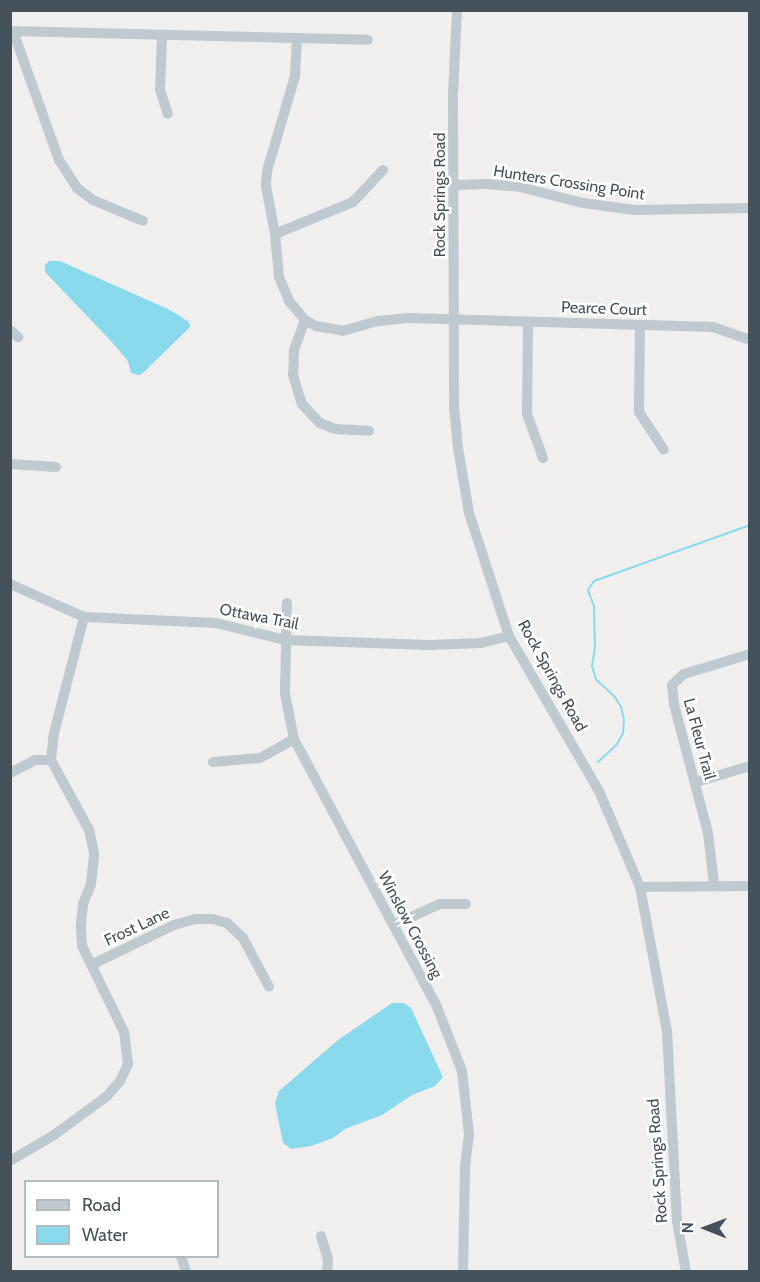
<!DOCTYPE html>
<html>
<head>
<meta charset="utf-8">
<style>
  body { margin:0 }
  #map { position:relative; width:760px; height:1282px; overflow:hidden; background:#f1eeee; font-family:Cabin,sans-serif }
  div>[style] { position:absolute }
  .water>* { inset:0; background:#88daec }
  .stream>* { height:2px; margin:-1px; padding:0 1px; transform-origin:1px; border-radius:1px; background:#88daec }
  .minor>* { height:10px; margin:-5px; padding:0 5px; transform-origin:5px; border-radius:5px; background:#bec9d0 }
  span { translate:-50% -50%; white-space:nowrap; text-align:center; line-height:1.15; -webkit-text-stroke:5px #fff; paint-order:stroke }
  .street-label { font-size:16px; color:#46525b }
  .frame { position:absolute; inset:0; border:12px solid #46525b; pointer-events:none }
  .legend { position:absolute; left:24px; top:1180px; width:195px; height:78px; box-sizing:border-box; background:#fff; border:2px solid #b5babd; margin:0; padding:8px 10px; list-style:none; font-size:18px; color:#46525b }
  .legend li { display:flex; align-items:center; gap:12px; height:30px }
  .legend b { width:30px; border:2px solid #b5babd }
  .north { position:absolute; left:676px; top:1198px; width:60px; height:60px; -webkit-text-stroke:4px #fff; paint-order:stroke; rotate:271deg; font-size:16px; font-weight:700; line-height:24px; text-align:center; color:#46525b }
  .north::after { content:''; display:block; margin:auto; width:21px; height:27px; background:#46525b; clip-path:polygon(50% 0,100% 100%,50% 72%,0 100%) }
</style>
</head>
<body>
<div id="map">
  <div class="water">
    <i style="clip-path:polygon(49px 261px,60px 261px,170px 310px,189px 322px,190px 327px,144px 372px,139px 375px,131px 373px,128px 361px,110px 340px,45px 272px,45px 265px)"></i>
    <i style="clip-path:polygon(392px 1003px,404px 1003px,411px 1008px,443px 1077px,435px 1086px,412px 1095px,382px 1115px,345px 1129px,333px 1138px,311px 1146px,291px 1149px,283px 1143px,275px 1103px,279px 1091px,338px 1040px)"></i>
  </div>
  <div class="stream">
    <i style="left:598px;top:762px;width:26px;rotate:-43deg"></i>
    <i style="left:617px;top:744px;width:13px;rotate:-61deg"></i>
    <i style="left:623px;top:733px;width:13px;rotate:-86deg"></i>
    <i style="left:624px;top:720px;width:13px;rotate:-103deg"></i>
    <i style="left:621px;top:707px;width:13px;rotate:-122deg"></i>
    <i style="left:614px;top:696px;width:25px;rotate:-137deg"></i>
    <i style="left:596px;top:679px;width:14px;rotate:-107deg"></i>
    <i style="left:592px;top:666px;width:18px;rotate:-81deg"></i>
    <i style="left:595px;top:648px;width:42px;rotate:-91.4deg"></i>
    <i style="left:594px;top:606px;width:17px;rotate:-111deg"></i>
    <i style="left:588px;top:590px;width:11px;rotate:-56deg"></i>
    <i style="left:594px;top:581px;width:166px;rotate:-19.7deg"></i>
  </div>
  <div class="minor">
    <i style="left:457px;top:10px;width:84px;rotate:92.7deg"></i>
    <i style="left:453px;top:94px;width:312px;rotate:89.8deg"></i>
    <i style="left:454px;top:406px;width:42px;rotate:84.6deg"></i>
    <i style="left:458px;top:448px;width:66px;rotate:80.4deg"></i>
    <i style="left:469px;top:513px;width:129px;rotate:72deg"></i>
    <i style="left:509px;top:636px;width:179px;rotate:59.9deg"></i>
    <i style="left:599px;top:791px;width:104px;rotate:66.9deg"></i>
    <i style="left:640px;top:887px;width:147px;rotate:79.4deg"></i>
    <i style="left:667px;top:1031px;width:190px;rotate:87deg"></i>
    <i style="left:677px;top:1221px;width:52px;rotate:80deg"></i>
    <i style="left:10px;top:31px;width:358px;rotate:1.4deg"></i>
    <i style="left:13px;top:31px;width:137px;rotate:70.4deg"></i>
    <i style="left:59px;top:160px;width:33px;rotate:57deg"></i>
    <i style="left:77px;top:188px;width:20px;rotate:37deg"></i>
    <i style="left:93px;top:200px;width:54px;rotate:22.8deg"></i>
    <i style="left:162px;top:36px;width:54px;rotate:92.1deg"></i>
    <i style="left:160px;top:90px;width:25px;rotate:72deg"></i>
    <i style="left:297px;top:38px;width:38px;rotate:93deg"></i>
    <i style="left:295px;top:76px;width:99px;rotate:106.4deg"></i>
    <i style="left:267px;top:171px;width:15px;rotate:94deg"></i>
    <i style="left:266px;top:186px;width:49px;rotate:79.4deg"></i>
    <i style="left:275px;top:234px;width:43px;rotate:84.7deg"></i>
    <i style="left:279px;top:277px;width:26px;rotate:67deg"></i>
    <i style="left:289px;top:301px;width:25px;rotate:50deg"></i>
    <i style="left:305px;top:320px;width:13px;rotate:29deg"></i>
    <i style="left:316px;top:326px;width:27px;rotate:10deg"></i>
    <i style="left:343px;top:331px;width:37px;rotate:-16deg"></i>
    <i style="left:379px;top:321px;width:29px;rotate:-6deg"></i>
    <i style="left:408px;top:318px;width:305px;rotate:1.7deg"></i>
    <i style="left:713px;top:327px;width:39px;rotate:19deg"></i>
    <i style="left:455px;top:185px;width:32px;rotate:-2deg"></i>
    <i style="left:487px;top:184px;width:33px;rotate:5deg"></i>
    <i style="left:520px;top:187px;width:65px;rotate:14.3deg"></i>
    <i style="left:583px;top:203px;width:52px;rotate:7.7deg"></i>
    <i style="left:635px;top:210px;width:115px;rotate:-1deg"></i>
    <i style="left:275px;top:234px;width:84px;rotate:-22.3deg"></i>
    <i style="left:353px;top:202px;width:44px;rotate:-46.8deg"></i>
    <i style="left:305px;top:320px;width:33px;rotate:110deg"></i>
    <i style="left:294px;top:351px;width:24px;rotate:92deg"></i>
    <i style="left:293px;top:375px;width:30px;rotate:73deg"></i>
    <i style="left:302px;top:404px;width:26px;rotate:47deg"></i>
    <i style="left:320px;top:423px;width:16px;rotate:22deg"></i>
    <i style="left:335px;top:429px;width:34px;rotate:3deg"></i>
    <i style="left:528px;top:322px;width:92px;rotate:90.6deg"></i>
    <i style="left:527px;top:414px;width:47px;rotate:70deg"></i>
    <i style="left:640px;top:325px;width:87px;rotate:90.7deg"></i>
    <i style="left:639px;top:412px;width:45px;rotate:56.7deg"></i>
    <i style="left:10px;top:330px;width:11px;rotate:41deg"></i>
    <i style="left:10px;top:464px;width:46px;rotate:3.7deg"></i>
    <i style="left:10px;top:584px;width:81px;rotate:24deg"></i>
    <i style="left:84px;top:617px;width:132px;rotate:2.6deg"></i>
    <i style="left:216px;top:623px;width:71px;rotate:13.8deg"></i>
    <i style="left:285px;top:640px;width:144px;rotate:2deg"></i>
    <i style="left:429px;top:645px;width:52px;rotate:-2.2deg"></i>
    <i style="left:481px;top:643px;width:29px;rotate:-14deg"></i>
    <i style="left:287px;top:603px;width:91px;rotate:91.3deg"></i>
    <i style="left:285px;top:694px;width:46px;rotate:78.7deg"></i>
    <i style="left:294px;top:739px;width:304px;rotate:61.9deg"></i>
    <i style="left:437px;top:1007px;width:69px;rotate:68.7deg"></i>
    <i style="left:462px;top:1071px;width:63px;rotate:83.7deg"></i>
    <i style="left:469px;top:1134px;width:33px;rotate:97deg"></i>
    <i style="left:465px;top:1167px;width:105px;rotate:91.1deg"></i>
    <i style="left:213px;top:762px;width:47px;rotate:-4.9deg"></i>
    <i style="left:260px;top:758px;width:39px;rotate:-29deg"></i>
    <i style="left:10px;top:773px;width:28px;rotate:-27deg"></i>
    <i style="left:35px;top:760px;width:16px"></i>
    <i style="left:696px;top:782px;width:56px;rotate:-16.5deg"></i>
    <i style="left:714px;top:884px;width:51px;rotate:-96.7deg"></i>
    <i style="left:708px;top:833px;width:133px;rotate:-104.8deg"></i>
    <i style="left:674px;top:704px;width:19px;rotate:-96deg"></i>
    <i style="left:672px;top:685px;width:16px;rotate:-43deg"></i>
    <i style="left:684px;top:674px;width:69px;rotate:-16.9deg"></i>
    <i style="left:640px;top:887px;width:110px;rotate:-0.5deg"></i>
    <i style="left:393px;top:925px;width:51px;rotate:-24.1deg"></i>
    <i style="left:440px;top:904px;width:26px"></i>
    <i style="left:91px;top:965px;width:92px;rotate:-25.7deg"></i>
    <i style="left:174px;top:925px;width:22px;rotate:-16deg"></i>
    <i style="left:195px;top:919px;width:17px"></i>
    <i style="left:212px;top:919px;width:16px;rotate:15deg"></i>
    <i style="left:227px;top:923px;width:22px;rotate:43deg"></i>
    <i style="left:243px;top:938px;width:55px;rotate:62deg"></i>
    <i style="left:10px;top:1161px;width:51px;rotate:-30.6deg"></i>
    <i style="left:54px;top:1135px;width:66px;rotate:-36.3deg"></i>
    <i style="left:107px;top:1096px;width:20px;rotate:-49deg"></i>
    <i style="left:120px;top:1081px;width:19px;rotate:-65deg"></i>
    <i style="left:128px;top:1064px;width:32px;rotate:-97deg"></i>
    <i style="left:124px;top:1032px;width:96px;rotate:-116deg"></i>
    <i style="left:82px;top:946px;width:22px;rotate:-93deg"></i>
    <i style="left:81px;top:924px;width:20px;rotate:-84deg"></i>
    <i style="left:83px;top:904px;width:22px;rotate:-68deg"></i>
    <i style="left:91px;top:884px;width:31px;rotate:-84deg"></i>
    <i style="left:94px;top:853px;width:24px;rotate:-102deg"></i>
    <i style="left:89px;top:830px;width:80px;rotate:-118.5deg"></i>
    <i style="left:51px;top:760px;width:27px;rotate:-84deg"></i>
    <i style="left:54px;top:733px;width:120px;rotate:-75.5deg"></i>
    <i style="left:321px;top:1236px;width:24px;rotate:73deg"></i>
    <i style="left:328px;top:1259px;width:13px;rotate:94deg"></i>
    <i style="left:181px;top:1256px;width:17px;rotate:73deg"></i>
  </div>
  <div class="street-label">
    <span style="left:569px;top:183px;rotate:9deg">Hunters Crossing Point</span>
    <span style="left:440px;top:195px;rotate:-90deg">Rock Springs Road</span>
    <span style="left:604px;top:309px;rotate:2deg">Pearce Court</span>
    <span style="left:259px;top:617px;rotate:11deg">Ottawa Trail</span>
    <span style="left:552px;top:676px;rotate:61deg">Rock Springs Road</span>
    <span style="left:699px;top:739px;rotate:75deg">La Fleur Trail</span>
    <span style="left:410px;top:925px;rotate:62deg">Winslow Crossing</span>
    <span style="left:137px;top:927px;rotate:-25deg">Frost Lane</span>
    <span style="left:658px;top:1161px;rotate:-94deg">Rock Springs Road</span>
  </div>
  <div class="frame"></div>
  <ul class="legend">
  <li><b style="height:8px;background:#bec9d0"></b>Road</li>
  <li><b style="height:16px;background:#88daec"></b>Water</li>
  </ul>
  <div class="north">N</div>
</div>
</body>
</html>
